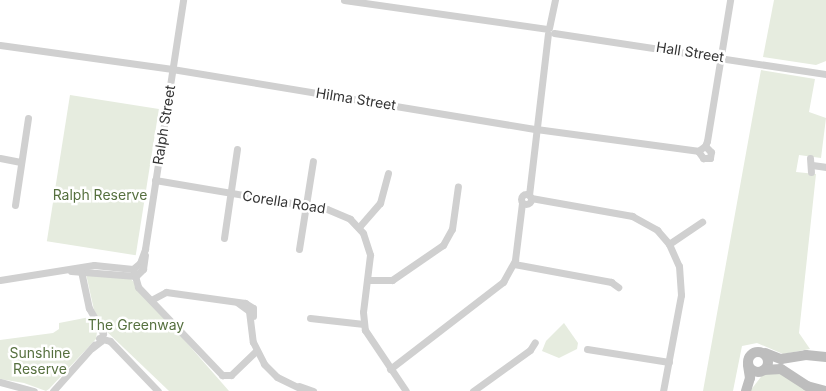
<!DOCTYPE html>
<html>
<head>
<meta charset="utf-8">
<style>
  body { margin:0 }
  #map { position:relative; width:826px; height:391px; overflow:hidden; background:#fff; font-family:Inter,sans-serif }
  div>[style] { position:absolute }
  .green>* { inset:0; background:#e6ecdf; transform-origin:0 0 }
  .street>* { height:7px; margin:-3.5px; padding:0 3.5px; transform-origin:3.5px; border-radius:3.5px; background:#d0d0d0 }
  .street>.ring { margin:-3.5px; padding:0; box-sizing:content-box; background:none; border:7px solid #d0d0d0; border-radius:50% }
  .secondary>* { height:10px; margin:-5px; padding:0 5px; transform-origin:5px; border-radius:5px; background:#bdbdbd }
  .secondary>.ring { margin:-5px; padding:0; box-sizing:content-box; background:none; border:10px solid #bdbdbd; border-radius:50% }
  span { translate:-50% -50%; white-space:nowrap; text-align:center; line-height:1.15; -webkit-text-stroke:5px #fff; paint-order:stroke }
  .street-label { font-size:14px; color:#333 }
  .park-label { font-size:14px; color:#56703f }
</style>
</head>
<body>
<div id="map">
  <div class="green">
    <i style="clip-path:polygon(774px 0,826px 0,826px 61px,816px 65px,763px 57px)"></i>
    <i style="clip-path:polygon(761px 70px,815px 79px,809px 112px,826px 118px,821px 158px,799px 155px,796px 172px,816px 174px,799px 333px,810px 349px,783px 354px,757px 343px,742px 346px,733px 391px,703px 391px)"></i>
    <i style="left:70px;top:95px;width:90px;height:148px;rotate:9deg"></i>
    <i style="clip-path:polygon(86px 274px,131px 279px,229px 391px,169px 391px,103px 328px,94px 310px)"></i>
    <i style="clip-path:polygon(90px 317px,97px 332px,96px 339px,49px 389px,46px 391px,24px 383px,0 379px,0 340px,53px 333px,59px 329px,59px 323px)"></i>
    <i style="clip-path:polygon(564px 323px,578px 343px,577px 349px,559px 358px,542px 351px,546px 341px)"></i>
    <i style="clip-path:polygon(775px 371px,813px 391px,750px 391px,764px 373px)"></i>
  </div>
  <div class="street">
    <i style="left:344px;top:0;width:205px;rotate:8.1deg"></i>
    <i style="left:549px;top:28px;width:29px;rotate:-78deg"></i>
    <i style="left:554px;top:33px;width:275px;rotate:8.6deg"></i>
    <i style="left:0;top:45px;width:174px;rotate:7.9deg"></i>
    <i style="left:172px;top:69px;width:369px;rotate:9.4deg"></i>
    <i style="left:536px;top:129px;width:163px;rotate:7.7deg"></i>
    <i style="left:698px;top:151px;width:9px;rotate:-36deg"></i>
    <i style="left:705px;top:146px;width:5px;rotate:-68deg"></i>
    <i style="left:707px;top:141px;width:143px;rotate:-80.7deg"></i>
    <i style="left:698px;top:151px;width:9px;rotate:54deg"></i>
    <i style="left:703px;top:158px;width:7px"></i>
    <i style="left:710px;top:158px;width:6px;rotate:-81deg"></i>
    <i style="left:711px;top:152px;width:8px;rotate:-135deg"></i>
    <i style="left:0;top:158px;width:21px;rotate:11deg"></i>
    <i style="left:810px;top:158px;width:14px;rotate:86deg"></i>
    <i style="left:812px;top:165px;width:14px;rotate:8deg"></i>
    <i style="left:155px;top:180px;width:174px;rotate:9.6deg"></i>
    <i style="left:327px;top:209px;width:25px;rotate:23deg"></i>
    <i style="left:350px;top:219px;width:19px;rotate:47deg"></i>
    <i style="left:363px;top:233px;width:23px;rotate:72deg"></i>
    <i style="left:370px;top:255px;width:57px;rotate:97deg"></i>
    <i style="left:363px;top:312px;width:18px;rotate:84deg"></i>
    <i style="left:365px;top:330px;width:73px;rotate:56.1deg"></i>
    <i class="ring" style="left:521px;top:194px;width:3px;height:3px"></i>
    <i style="left:529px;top:195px;width:162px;rotate:-83.3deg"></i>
    <i style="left:531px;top:198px;width:103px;rotate:10.1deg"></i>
    <i style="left:632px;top:216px;width:29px;rotate:29deg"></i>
    <i style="left:657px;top:230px;width:18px;rotate:49deg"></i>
    <i style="left:669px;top:244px;width:24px;rotate:66deg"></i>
    <i style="left:679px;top:266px;width:29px;rotate:86deg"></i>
    <i style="left:681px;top:295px;width:98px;rotate:100.6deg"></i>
    <i style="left:15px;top:205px;width:88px;rotate:-81.5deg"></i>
    <i style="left:359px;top:227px;width:32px;rotate:-49deg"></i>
    <i style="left:380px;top:203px;width:31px;rotate:-75deg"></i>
    <i style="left:224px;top:238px;width:90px;rotate:-81.7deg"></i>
    <i style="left:669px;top:244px;width:40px;rotate:-34deg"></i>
    <i style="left:299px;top:249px;width:89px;rotate:-81deg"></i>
    <i style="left:514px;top:264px;width:99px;rotate:10.5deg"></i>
    <i style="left:611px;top:282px;width:9px;rotate:36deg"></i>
    <i style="left:133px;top:269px;width:9px;rotate:-41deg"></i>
    <i style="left:140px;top:263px;width:15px;rotate:-70deg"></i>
    <i style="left:145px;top:249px;width:252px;rotate:-81.3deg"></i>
    <i style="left:133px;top:269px;width:19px;rotate:74deg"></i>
    <i style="left:138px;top:287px;width:122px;rotate:46.3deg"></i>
    <i style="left:222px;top:375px;width:9px"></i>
    <i style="left:231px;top:375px;width:35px;rotate:-44deg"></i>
    <i style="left:71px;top:271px;width:65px;rotate:4.4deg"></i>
    <i style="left:136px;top:276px;width:10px;rotate:-45deg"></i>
    <i style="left:143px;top:269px;width:14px;rotate:-82deg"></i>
    <i style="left:81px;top:271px;width:38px;rotate:78deg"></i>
    <i style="left:89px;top:308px;width:29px;rotate:61deg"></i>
    <i style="left:103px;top:333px;width:8px;rotate:104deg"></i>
    <i style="left:101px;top:341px;width:11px;rotate:142deg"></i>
    <i style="left:0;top:280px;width:95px;rotate:-9.1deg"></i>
    <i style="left:94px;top:265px;width:39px;rotate:6deg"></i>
    <i style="left:368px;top:280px;width:24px"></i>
    <i style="left:392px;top:280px;width:62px;rotate:-34.5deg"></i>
    <i style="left:443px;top:245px;width:18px;rotate:-61deg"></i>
    <i style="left:452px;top:229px;width:43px;rotate:-82.1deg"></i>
    <i style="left:151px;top:300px;width:17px;rotate:-28deg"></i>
    <i style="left:166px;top:292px;width:80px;rotate:7.9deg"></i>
    <i style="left:245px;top:303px;width:9px;rotate:32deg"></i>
    <i style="left:253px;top:308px;width:8px;rotate:90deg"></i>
    <i style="left:238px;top:303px;width:14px;rotate:36deg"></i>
    <i style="left:249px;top:311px;width:31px;rotate:83deg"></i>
    <i style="left:253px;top:342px;width:25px;rotate:63deg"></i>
    <i style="left:264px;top:364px;width:18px;rotate:45deg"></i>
    <i style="left:277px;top:377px;width:32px;rotate:26deg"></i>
    <i style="left:310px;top:318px;width:54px;rotate:6.3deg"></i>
    <i style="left:99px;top:338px;width:11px;rotate:15deg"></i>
    <i style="left:110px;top:341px;width:69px;rotate:46.2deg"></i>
    <i style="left:587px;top:349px;width:83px;rotate:9deg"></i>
    <i style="left:390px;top:369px;width:143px;rotate:-37.6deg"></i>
    <i style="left:503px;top:282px;width:25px;rotate:-61deg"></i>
    <i style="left:515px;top:260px;width:57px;rotate:-83deg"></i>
    <i style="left:0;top:382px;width:35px;rotate:15deg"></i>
    <i style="left:299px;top:386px;width:15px;rotate:20deg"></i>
    <i style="left:53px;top:391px;width:62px;rotate:-48.3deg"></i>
    <i style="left:473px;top:391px;width:70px;rotate:-35.7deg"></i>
    <i style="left:530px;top:350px;width:9px;rotate:-58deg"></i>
  </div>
  <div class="secondary">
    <i class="ring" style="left:748px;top:352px;width:10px;height:10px"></i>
    <i style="left:765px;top:353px;width:17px;rotate:21deg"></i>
    <i style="left:781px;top:359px;width:25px;rotate:-9deg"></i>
    <i style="left:806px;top:355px;width:20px;rotate:6deg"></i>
    <i style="left:764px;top:370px;width:17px;rotate:-3deg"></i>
    <i style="left:781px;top:369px;width:31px;rotate:33deg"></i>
    <i style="left:807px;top:386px;width:20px;rotate:15deg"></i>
    <i style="left:746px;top:391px;width:14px;rotate:-73deg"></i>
    <i style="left:750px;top:378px;width:13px;rotate:-99deg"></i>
  </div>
  <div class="street-label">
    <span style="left:690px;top:52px;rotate:9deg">Hall Street</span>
    <span style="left:356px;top:99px;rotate:9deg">Hilma Street</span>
    <span style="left:164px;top:125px;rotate:-81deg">Ralph Street</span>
    <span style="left:284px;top:202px;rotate:9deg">Corella Road</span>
  </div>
  <div class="park-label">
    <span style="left:100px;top:195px">Ralph Reserve</span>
    <span style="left:136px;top:325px">The Greenway</span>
    <span style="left:40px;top:361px">Sunshine<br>Reserve</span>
  </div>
</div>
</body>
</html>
